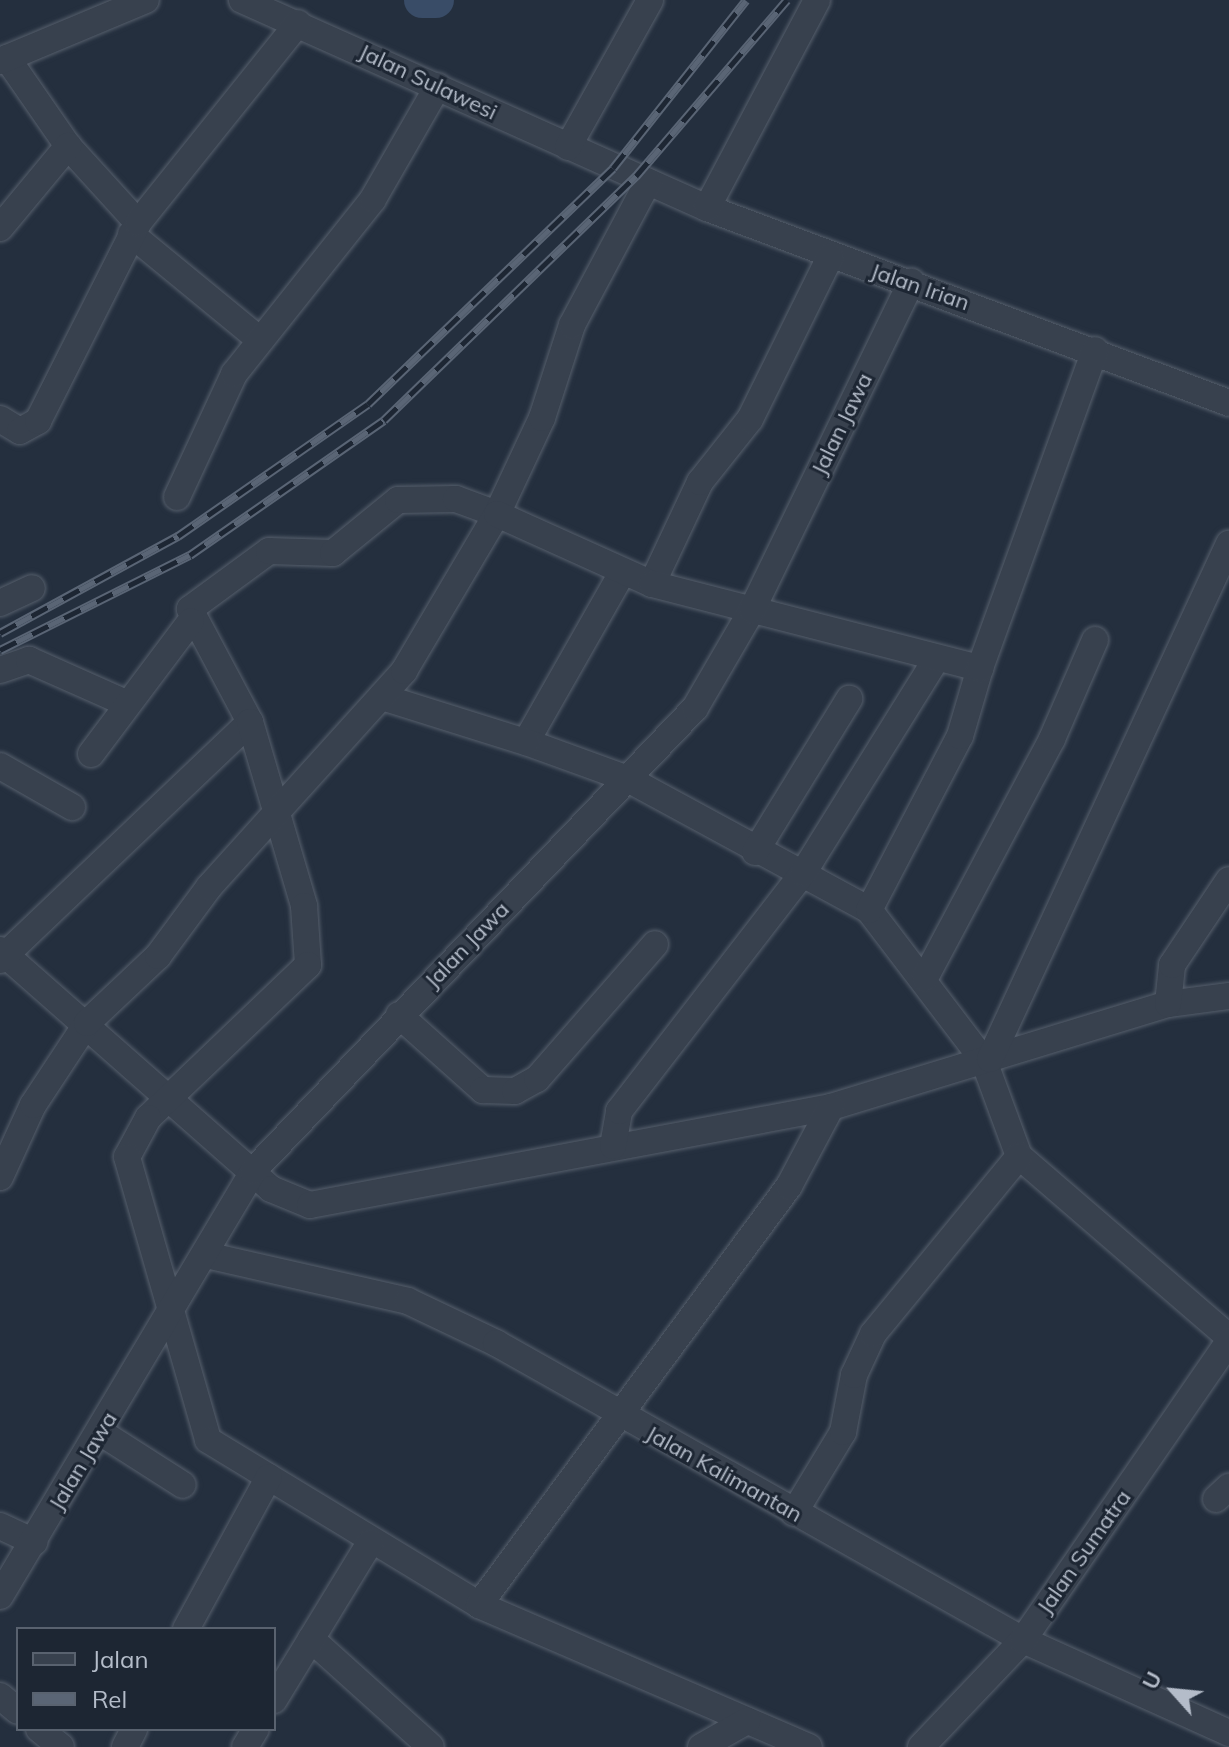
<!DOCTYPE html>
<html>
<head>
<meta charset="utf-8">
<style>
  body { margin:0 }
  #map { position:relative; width:1229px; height:1747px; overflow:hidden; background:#242f3e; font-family:Mulish,sans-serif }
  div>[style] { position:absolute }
  .river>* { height:36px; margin:-18px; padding:0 18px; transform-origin:18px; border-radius:18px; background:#394c67 }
  .roads { filter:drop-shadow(0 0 2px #565f6c) drop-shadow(0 0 2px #565f6c) }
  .minor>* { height:26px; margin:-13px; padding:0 13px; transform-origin:13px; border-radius:13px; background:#38414e }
  .rail>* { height:9px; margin-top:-4.5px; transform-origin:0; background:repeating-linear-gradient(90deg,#1d2633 0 18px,#5a6575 0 36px); box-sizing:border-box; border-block:2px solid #5a6575 }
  span { translate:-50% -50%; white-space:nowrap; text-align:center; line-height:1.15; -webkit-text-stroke:6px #1d2633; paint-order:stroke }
  .street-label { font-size:22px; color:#b4bcc9 }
  .legend { position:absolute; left:16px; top:1627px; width:260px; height:104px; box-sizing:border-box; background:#1d2633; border:2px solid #59626f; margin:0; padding:10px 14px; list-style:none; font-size:24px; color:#b4bcc9 }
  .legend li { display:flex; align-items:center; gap:16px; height:40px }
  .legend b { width:40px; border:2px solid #59626f }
  .north { position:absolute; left:1133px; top:1651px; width:80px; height:80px; -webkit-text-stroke:6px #1d2633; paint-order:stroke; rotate:297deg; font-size:22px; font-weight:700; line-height:32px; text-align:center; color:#b4bcc9 }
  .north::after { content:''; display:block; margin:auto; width:28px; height:36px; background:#b4bcc9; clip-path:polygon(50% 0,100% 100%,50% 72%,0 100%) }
</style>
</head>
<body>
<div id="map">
  <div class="river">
    <i style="left:422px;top:0;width:14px"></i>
  </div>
  <div class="roads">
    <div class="minor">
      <i style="left:242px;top:0;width:509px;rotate:24.1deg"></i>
      <i style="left:707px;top:208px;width:557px;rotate:20.48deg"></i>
      <i style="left:7px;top:58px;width:107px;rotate:55.3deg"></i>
      <i style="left:68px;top:146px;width:104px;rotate:47.7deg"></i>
      <i style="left:0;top:61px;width:158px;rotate:-22.7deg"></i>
      <i style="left:568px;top:147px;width:168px;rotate:-60.8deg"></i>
      <i style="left:707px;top:208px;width:235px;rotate:-62.1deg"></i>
      <i style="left:0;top:228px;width:107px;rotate:-50.3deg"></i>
      <i style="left:131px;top:234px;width:167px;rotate:39.4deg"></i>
      <i style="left:0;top:419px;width:23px;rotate:31deg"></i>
      <i style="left:20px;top:431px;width:21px;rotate:-29deg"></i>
      <i style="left:38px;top:421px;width:222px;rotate:-63.2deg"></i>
      <i style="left:138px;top:223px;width:256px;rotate:-51.3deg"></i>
      <i style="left:177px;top:497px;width:136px;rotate:-65.1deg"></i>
      <i style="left:234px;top:374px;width:223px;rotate:-51.5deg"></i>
      <i style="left:373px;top:199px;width:130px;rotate:-60.1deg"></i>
      <i style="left:622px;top:573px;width:194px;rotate:119.6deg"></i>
      <i style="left:526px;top:742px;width:109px;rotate:19.9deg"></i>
      <i style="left:628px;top:779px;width:274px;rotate:28.5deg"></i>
      <i style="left:869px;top:910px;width:190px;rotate:52.7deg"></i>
      <i style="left:984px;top:1061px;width:101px;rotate:69.8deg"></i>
      <i style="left:1019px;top:1156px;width:277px;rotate:40.8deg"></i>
      <i style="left:652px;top:584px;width:113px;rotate:-64.8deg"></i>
      <i style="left:700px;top:482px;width:80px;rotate:-51.6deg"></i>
      <i style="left:750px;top:419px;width:181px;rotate:-63.7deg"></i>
      <i style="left:0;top:603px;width:35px;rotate:-25deg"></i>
      <i style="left:0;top:670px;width:31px;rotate:-19deg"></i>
      <i style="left:29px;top:660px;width:108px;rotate:24deg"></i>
      <i style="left:382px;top:697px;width:151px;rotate:17.4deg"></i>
      <i style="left:250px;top:722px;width:128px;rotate:-118deg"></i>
      <i style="left:190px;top:609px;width:98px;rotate:-36.3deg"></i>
      <i style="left:269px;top:551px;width:64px;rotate:1.8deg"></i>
      <i style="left:333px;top:553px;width:84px;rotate:-39.2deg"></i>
      <i style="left:398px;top:500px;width:58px;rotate:-1deg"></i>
      <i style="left:456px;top:499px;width:44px;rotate:20.1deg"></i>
      <i style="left:497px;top:514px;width:106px;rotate:-64.9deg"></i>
      <i style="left:542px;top:418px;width:98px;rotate:-72.1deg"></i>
      <i style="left:572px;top:325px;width:162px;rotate:-62deg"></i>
      <i style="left:91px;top:754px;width:166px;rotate:-53.1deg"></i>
      <i style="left:0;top:766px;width:83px;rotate:29.7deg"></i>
      <i style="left:755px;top:852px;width:180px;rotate:-58.4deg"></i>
      <i style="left:869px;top:910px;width:196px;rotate:-62.4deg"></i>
      <i style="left:960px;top:736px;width:71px;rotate:-73.6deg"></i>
      <i style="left:0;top:950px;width:361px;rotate:41.4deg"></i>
      <i style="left:271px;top:1189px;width:42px;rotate:22.3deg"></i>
      <i style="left:310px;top:1205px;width:530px;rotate:-10.65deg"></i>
      <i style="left:831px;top:1107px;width:352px;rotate:-17deg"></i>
      <i style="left:1168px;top:1004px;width:62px;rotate:-7.5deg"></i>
      <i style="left:0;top:960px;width:345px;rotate:-43.6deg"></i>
      <i style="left:250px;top:722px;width:192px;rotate:73.6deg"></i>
      <i style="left:304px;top:906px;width:59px;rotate:86.1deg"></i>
      <i style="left:308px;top:965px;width:221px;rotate:136.3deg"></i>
      <i style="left:148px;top:1118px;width:44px;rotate:118.3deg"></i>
      <i style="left:127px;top:1157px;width:294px;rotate:74deg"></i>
      <i style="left:208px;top:1440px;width:317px;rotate:31.3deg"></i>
      <i style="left:479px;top:1605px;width:359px;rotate:23.3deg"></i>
      <i style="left:925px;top:978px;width:271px;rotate:-62deg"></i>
      <i style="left:1052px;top:739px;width:108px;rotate:-66.5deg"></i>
      <i style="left:1168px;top:1004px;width:39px;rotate:-84deg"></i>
      <i style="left:1172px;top:965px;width:102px;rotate:-56.2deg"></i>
      <i style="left:399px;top:1015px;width:113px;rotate:41.8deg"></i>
      <i style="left:483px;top:1090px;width:32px;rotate:2deg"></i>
      <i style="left:515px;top:1091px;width:25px;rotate:-29deg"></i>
      <i style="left:537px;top:1079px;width:179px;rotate:-48.8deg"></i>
      <i style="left:990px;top:1059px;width:568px;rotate:-65.11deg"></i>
      <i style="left:613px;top:1146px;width:36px;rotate:-80deg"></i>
      <i style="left:619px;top:1111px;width:301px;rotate:-52.3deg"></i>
      <i style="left:803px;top:873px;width:252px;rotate:-58.1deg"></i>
      <i style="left:0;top:1177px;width:79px;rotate:-65.4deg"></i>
      <i style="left:33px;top:1105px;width:98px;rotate:-56.6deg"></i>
      <i style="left:87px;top:1023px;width:98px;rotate:-43.3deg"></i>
      <i style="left:158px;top:956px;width:86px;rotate:-53.5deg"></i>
      <i style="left:209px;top:887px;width:291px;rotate:-47.9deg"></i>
      <i style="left:404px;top:671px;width:182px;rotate:-59.4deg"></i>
      <i style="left:497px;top:514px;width:170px;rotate:24.3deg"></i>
      <i style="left:652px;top:584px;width:339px;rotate:14.4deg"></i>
      <i style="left:980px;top:668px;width:338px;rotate:-70.1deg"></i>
      <i style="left:206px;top:1255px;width:207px;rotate:12.8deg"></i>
      <i style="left:408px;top:1301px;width:98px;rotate:25.5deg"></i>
      <i style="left:496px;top:1343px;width:605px;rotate:29.4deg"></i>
      <i style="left:1023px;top:1640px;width:226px;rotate:24.3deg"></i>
      <i style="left:100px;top:1432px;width:98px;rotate:32.6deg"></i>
      <i style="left:1216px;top:1499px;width:18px;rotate:-43deg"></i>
      <i style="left:794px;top:1513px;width:95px;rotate:-58.8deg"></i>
      <i style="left:843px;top:1432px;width:58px;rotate:-79.1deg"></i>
      <i style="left:854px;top:1375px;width:45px;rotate:-65.1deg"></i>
      <i style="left:873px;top:1334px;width:230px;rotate:-50.6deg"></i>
      <i style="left:0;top:1526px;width:38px;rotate:25deg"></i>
      <i style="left:0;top:1596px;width:495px;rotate:-59.2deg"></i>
      <i style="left:253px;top:1171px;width:640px;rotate:-46.33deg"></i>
      <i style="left:695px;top:708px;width:113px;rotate:-59.8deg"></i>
      <i style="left:752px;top:610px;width:365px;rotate:-64.1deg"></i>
      <i style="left:479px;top:1605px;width:521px;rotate:-53.5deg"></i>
      <i style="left:789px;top:1186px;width:89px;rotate:-62deg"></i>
      <i style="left:186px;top:1629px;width:173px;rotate:-61.4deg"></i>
      <i style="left:311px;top:1639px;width:161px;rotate:42deg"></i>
      <i style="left:0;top:1696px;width:23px;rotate:40deg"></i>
      <i style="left:274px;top:1700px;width:184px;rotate:-58.6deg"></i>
      <i style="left:39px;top:1729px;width:28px;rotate:39deg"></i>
      <i style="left:125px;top:1747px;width:20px;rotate:-63deg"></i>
      <i style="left:245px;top:1747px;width:21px;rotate:-59deg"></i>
      <i style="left:701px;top:1747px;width:53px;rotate:-29.5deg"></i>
      <i style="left:921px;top:1747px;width:148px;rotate:-46.4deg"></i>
      <i style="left:1023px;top:1640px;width:363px;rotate:-55.4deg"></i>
    </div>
  </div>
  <div class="rail">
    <i style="left:0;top:633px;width:203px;rotate:-28.6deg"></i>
    <i style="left:178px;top:536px;width:231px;rotate:-34.8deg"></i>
    <i style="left:368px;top:404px;width:340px;rotate:-43.9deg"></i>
    <i style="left:613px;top:168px;width:214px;rotate:-51.6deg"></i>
    <i style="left:0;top:650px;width:212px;rotate:-26.6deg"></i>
    <i style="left:190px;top:555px;width:236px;rotate:-34.8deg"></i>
    <i style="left:384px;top:420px;width:351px;rotate:-44.1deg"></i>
    <i style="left:636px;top:176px;width:232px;rotate:-49.4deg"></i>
  </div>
  <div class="street-label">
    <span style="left:428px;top:82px;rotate:25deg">Jalan Sulawesi</span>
    <span style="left:920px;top:287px;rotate:19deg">Jalan Irian</span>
    <span style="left:842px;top:424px;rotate:-64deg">Jalan Jawa</span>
    <span style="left:467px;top:945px;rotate:-46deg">Jalan Jawa</span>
    <span style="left:83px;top:1461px;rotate:-59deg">Jalan Jawa</span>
    <span style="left:724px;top:1474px;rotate:29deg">Jalan Kalimantan</span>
    <span style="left:1084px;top:1552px;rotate:-55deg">Jalan Sumatra</span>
  </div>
  <ul class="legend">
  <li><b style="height:10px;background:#38414e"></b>Jalan</li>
  <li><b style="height:10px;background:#5a6575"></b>Rel</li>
  </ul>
  <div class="north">U</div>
</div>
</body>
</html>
